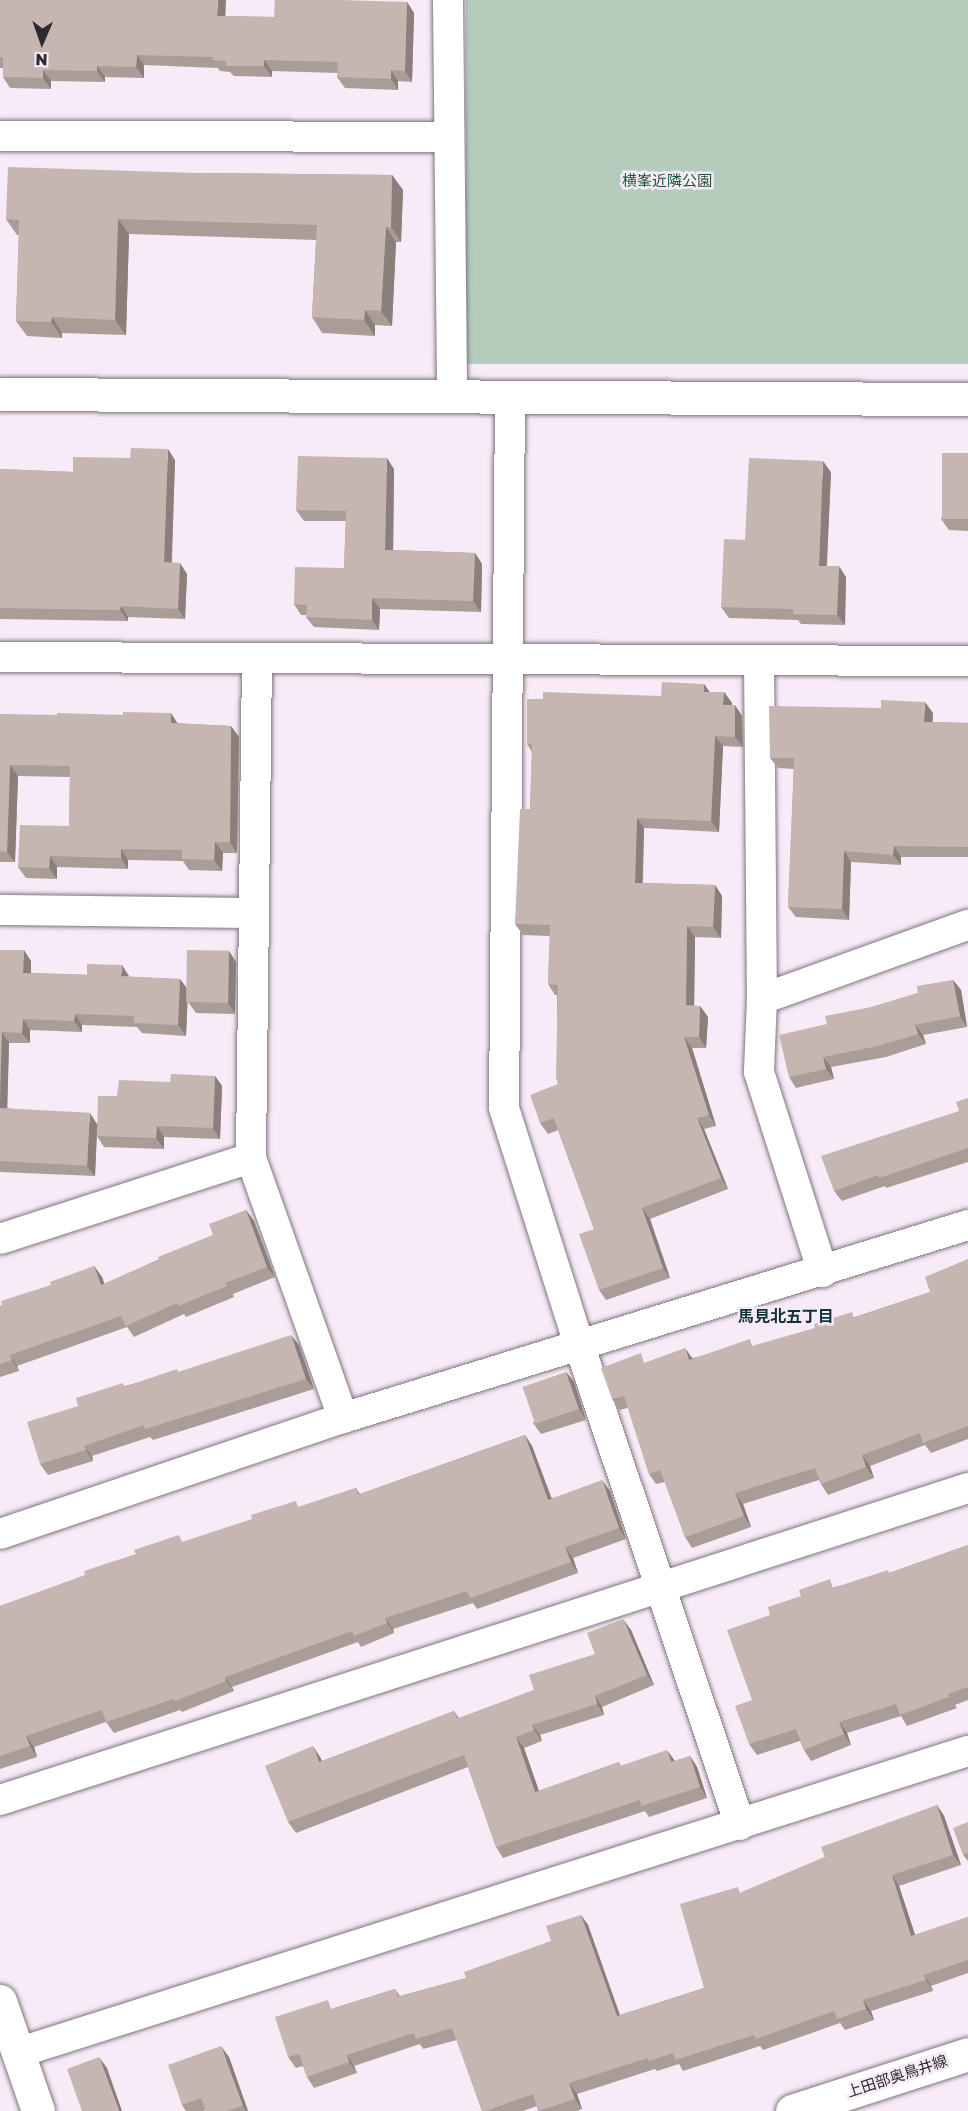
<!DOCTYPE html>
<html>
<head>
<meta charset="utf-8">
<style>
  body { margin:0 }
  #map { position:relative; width:968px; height:2111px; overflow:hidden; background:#f6ebf6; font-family:"Golos Text","Noto Sans JP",sans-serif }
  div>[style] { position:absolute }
  .green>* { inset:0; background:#b5ccbd; transform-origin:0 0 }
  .roads { filter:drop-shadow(0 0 2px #7f757f) drop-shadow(0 0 2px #7f757f) }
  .minor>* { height:30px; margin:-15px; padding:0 15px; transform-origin:15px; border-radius:15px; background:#fff }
  .tertiary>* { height:33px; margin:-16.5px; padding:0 16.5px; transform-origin:16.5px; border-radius:16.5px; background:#fff }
  .wall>* { inset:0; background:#aa9d98 }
  .shaded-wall>* { inset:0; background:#8b7f7c }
  .building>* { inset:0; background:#c6b6b1; transform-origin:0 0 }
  span { translate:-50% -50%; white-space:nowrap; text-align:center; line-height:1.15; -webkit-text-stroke:5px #f6ebf6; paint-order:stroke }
  .park-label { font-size:15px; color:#1b5738 }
  .street-label { font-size:15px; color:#2d292e }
  .neighbourhood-label { font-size:16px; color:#113139; font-weight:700 }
  .north { position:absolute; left:12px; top:12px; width:60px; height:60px; -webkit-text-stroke:4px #f6ebf6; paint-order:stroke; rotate:182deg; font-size:16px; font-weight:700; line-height:24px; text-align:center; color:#2d292e }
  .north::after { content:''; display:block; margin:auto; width:21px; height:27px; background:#2d292e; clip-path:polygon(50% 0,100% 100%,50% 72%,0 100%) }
</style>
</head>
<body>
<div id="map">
  <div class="green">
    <i style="left:466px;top:0;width:502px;height:364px"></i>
  </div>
  <div class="roads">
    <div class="minor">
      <i style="left:448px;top:0;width:397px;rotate:89.4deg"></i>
      <i style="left:0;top:136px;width:449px;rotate:0.1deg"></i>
      <i style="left:510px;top:396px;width:712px;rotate:90.48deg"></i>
      <i style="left:504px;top:1108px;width:251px;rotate:72.4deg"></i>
      <i style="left:580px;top:1347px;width:504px;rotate:71.49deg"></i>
      <i style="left:0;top:657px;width:968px;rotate:0.24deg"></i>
      <i style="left:257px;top:658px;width:500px;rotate:90.69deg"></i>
      <i style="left:251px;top:1158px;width:276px;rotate:70.5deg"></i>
      <i style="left:759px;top:660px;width:339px;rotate:89.5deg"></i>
      <i style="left:762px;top:999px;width:73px;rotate:92.4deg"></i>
      <i style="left:759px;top:1072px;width:210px;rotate:72.3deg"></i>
      <i style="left:0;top:910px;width:254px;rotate:0.7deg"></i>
      <i style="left:762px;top:999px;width:219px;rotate:-19.8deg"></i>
      <i style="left:0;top:1239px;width:264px;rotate:-17.9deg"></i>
      <i style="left:0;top:1534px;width:362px;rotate:-18.7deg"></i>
      <i style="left:343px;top:1418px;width:654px;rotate:-17.16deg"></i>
      <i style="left:0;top:1800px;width:1017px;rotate:-17.86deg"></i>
      <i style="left:17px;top:2053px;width:998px;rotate:-17.62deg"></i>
    </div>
    <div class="tertiary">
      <i style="left:0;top:394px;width:968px;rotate:0.3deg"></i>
      <i style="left:0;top:2001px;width:116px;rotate:70.9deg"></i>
      <i style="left:792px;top:2111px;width:185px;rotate:-17.9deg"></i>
    </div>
  </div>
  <div class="wall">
    <i style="clip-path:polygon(0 0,225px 16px,274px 17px,407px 2px,414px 13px,412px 82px,398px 81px,398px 90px,345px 88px,337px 77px,338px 73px,272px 71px,272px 77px,234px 76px,230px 72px,220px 71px,218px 68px,144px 65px,144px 78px,105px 77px,105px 82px,51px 81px,51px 89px,10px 88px,3px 77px,3px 68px,0 68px)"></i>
    <i style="clip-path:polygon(197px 173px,392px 175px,403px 190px,401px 242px,396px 242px,392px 326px,375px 325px,375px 336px,322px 333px,312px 317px,316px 240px,129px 234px,126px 335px,62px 333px,62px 338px,27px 336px,16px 321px,19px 235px,17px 235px,6px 219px)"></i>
    <i style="clip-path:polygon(968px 453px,968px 531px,949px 530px,941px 519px)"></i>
    <i style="clip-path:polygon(175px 460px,172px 563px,187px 574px,185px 619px,128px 617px,128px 621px,0 619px,0 469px,73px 472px)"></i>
    <i style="clip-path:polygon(394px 469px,393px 550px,475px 553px,482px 564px,481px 612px,380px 609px,379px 630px,314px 627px,306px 617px,306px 615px,301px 615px,294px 604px,344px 568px,346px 521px,304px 521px,296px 510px)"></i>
    <i style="clip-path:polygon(831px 472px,827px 566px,846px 577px,845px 625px,801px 624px,798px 620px,729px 618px,721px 607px,745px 540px)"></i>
    <i style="clip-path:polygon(704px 684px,709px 692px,724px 692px,732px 703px,731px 705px,742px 716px,743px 747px,723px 746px,719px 832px,644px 828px,643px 883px,715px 885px,722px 896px,721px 938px,695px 937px,694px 1006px,700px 1006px,708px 1017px,706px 1048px,692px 1048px,716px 1126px,704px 1129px,728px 1189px,650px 1219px,670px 1278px,606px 1300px,599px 1290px,594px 1229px,558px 1130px,548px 1134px,540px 1123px,558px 1084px,557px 995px,555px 995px,548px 984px,550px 936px,523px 935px,515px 924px,530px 809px,532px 752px,527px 744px,543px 699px,661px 696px)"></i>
    <i style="clip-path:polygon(933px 713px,932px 722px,968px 723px,968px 857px,901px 857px,901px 865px,851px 862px,849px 920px,796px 917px,788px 907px,794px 769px,778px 768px,770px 758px)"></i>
    <i style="clip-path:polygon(0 714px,231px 726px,239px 737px,237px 853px,223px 853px,222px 871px,189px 870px,183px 861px,128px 860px,128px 869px,57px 867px,57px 879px,26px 878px,18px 867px,69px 826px,70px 777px,18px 776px,15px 862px,0 862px)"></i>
    <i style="clip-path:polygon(0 950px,31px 961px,31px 973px,129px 976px,129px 977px,180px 979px,188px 990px,186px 1036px,142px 1033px,137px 1027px,82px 1025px,82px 1032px,30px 1030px,30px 1043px,9px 1043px,7px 1108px,97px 1124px,117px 1096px,170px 1082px,215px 1076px,222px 1086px,220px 1139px,164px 1137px,164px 1149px,104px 1147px,97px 1136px,95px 1176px,0 1172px)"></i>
    <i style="clip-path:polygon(229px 951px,236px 962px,235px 1014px,196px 1013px,188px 1002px)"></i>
    <i style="clip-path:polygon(953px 980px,961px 990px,967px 1027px,923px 1035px,926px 1044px,886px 1057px,831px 1067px,834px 1079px,796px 1088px,789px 1077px,827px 1024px,872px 1007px,918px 993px)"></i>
    <i style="clip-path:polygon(968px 1098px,968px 1162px,886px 1188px,885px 1186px,842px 1201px,834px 1191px,959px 1111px)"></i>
    <i style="clip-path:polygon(246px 1210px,254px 1221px,275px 1277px,233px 1294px,234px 1297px,186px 1317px,184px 1314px,134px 1337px,127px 1327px,17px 1366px,19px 1371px,0 1377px,0 1306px,51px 1285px,94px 1266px,102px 1277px,104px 1284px,213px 1235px)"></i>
    <i style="clip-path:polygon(968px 1259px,968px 1439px,931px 1453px,925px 1445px,870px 1466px,874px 1478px,828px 1495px,821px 1484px,819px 1480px,743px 1504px,751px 1527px,692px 1548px,685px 1537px,665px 1482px,656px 1484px,649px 1474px,628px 1408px,619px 1410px,612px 1399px,647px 1362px,692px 1358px,755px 1346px,855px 1317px,930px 1292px)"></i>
    <i style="clip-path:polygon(299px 1345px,314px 1389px,153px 1440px,150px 1437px,92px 1456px,93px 1461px,48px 1475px,40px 1464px,78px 1406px,125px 1386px,179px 1372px)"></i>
    <i style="clip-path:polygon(566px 1372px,574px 1382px,586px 1420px,541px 1434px,533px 1423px)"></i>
    <i style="clip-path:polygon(525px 1435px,532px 1446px,551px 1498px,610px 1491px,626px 1539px,573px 1558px,578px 1573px,477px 1609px,473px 1603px,393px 1629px,394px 1633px,361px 1647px,358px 1642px,232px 1687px,234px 1691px,182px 1712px,180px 1710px,114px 1733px,106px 1722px,34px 1747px,37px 1757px,0 1769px,0 1606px,184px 1542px,300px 1507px,356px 1488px,360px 1494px)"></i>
    <i style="clip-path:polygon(968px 1545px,968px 1700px,955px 1705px,957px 1708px,907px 1726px,901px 1716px,847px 1733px,851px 1745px,811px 1761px,804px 1750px,800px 1741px,757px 1755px,749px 1744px,752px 1700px,770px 1615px,835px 1587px,889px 1573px)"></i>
    <i style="clip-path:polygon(631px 1630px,654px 1685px,602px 1707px,604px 1715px,540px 1735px,542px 1741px,524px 1748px,539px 1791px,619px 1762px,621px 1766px,675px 1761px,690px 1756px,697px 1767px,707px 1798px,649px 1817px,645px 1811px,503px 1858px,496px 1847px,468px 1767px,296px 1833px,288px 1822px,320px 1757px,322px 1761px,454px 1711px,459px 1718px,534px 1690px,595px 1654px)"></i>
    <i style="clip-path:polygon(937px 1805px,944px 1816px,961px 1865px,899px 1886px,915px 1935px,968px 1917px,968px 1973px,931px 1986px,933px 1991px,871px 2011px,874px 2020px,845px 2030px,840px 2023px,763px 2050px,760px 2046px,683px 2071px,679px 2064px,657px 2071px,655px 2069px,577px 2094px,582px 2109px,577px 2111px,538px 2111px,537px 2106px,523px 2111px,482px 2111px,457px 2040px,423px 2049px,420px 2044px,354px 2066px,357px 2073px,314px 2088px,307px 2077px,303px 2066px,296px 2068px,288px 2057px,334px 2008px,395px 1989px,400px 1996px,466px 1978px,551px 1941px,581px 1915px,588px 1925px,620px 2015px,704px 1988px,742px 1892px,825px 1857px)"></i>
    <i style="clip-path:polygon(968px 1822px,968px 1861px,963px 1855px)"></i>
    <i style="clip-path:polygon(229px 2057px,248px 2111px,206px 2111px,206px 2110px,203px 2111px,186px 2111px,182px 2105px)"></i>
  </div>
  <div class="shaded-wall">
    <i style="clip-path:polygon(218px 0,226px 0,225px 26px,217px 16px)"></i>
    <i style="clip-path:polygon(407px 2px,414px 13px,412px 82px,405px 71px)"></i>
    <i style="clip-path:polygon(137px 55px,144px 65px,144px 78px,136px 67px)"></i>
    <i style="clip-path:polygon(264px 60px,272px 71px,272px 77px,264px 66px)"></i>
    <i style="clip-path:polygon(97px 66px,105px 77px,105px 82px,97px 71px)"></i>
    <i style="clip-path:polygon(43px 70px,51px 81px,51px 89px,43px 78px)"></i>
    <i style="clip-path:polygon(391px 70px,398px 81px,398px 90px,391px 79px)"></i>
    <i style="clip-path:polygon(392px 175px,403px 190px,401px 242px,391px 227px)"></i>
    <i style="clip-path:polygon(118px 219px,129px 234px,126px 335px,115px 320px)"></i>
    <i style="clip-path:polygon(386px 227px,396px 242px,392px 326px,381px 311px)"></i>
    <i style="clip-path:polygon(365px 310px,375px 325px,375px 336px,364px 320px)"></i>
    <i style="clip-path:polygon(52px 317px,62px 333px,62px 338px,51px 322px)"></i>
    <i style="clip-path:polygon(168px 449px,175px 460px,171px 573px,164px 562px)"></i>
    <i style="clip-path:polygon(387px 458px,394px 469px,393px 561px,385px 550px)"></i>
    <i style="clip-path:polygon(823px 461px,831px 472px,826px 577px,819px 566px)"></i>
    <i style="clip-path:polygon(475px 553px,482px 564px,481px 612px,473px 601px)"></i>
    <i style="clip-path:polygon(180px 563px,187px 574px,185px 619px,178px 609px)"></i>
    <i style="clip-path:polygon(839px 566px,846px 577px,845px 625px,837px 615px)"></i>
    <i style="clip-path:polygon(372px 598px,380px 609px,379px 630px,372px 620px)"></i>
    <i style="clip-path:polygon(121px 606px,128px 617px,128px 621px,120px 610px)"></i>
    <i style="clip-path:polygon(704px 684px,712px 695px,704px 692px)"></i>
    <i style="clip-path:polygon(724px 692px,732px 703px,731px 716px,723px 705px)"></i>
    <i style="clip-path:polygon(925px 702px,933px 713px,932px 733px,924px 722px)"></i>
    <i style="clip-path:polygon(735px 705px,742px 716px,743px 747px,735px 737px)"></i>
    <i style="clip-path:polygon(171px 713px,178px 724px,171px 723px)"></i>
    <i style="clip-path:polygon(231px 726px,239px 737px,237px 853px,230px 842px)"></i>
    <i style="clip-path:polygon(715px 736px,723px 746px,719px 832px,711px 821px)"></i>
    <i style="clip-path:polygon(10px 765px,18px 776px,15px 862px,7px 852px)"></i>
    <i style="clip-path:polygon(637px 818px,644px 828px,642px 894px,635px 883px)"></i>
    <i style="clip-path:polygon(215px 842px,223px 853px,222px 871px,214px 860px)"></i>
    <i style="clip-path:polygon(894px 846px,901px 857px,901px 865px,893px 855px)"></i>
    <i style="clip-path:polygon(121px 849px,128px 860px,128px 869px,121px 858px)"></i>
    <i style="clip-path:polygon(844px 851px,851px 862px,849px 920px,842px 909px)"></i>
    <i style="clip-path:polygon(50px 856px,57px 867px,57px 879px,49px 868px)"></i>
    <i style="clip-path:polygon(715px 885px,722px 896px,721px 938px,713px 927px)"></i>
    <i style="clip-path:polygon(687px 926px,695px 937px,694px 1016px,686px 1005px)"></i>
    <i style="clip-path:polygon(24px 950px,31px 961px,31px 983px,23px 973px)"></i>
    <i style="clip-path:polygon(229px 951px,236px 962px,235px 1014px,228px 1003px)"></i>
    <i style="clip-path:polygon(122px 965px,129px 976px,129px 987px,121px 976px)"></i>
    <i style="clip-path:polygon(180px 979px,188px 990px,186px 1036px,178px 1025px)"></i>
    <i style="clip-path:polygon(953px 980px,961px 990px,967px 1027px,960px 1016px)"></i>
    <i style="clip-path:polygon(700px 1006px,708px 1017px,706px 1048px,699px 1037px)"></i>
    <i style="clip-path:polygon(75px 1014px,82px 1025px,82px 1032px,74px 1021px)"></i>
    <i style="clip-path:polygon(23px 1019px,30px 1030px,30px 1043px,22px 1033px)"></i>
    <i style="clip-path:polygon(915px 1025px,923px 1035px,926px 1044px,918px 1034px)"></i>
    <i style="clip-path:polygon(2px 1032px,9px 1043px,7px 1119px,0 1109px)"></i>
    <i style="clip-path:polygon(684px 1037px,692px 1048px,716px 1126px,709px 1115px)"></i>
    <i style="clip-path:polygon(823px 1057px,831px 1067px,834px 1079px,826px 1069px)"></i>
    <i style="clip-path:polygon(215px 1076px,222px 1086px,220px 1139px,213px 1128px)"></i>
    <i style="clip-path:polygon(90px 1113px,97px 1124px,95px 1176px,87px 1166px)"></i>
    <i style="clip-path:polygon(697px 1118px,704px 1129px,728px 1189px,721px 1178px)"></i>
    <i style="clip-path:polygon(157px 1126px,164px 1137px,164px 1149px,156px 1138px)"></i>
    <i style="clip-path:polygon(642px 1208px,650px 1219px,670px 1278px,663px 1268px)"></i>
    <i style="clip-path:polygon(246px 1210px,254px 1221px,275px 1277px,267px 1267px)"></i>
    <i style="clip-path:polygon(94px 1266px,102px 1277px,109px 1296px,101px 1285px)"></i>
    <i style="clip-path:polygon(291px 1335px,299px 1345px,314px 1389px,306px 1379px)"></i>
    <i style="clip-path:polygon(685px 1348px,693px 1359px,689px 1360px)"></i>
    <i style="clip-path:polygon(10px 1355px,17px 1366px,19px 1371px,12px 1360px)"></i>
    <i style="clip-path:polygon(566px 1372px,574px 1382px,586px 1420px,579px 1409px)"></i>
    <i style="clip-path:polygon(525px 1435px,532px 1446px,556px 1510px,548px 1500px)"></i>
    <i style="clip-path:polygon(84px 1446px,92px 1456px,93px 1461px,86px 1450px)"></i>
    <i style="clip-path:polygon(862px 1455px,870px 1466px,874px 1478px,866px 1467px)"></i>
    <i style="clip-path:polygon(602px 1480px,610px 1491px,626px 1539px,619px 1528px)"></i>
    <i style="clip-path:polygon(735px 1493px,743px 1504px,751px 1527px,744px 1516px)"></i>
    <i style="clip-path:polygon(565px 1547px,573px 1558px,578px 1573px,571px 1562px)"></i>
    <i style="clip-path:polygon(385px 1618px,393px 1629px,394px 1633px,387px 1623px)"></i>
    <i style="clip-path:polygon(623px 1619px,631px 1630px,654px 1685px,647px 1675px)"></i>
    <i style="clip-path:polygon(225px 1677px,232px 1687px,234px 1691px,226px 1681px)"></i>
    <i style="clip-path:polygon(595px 1696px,602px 1707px,604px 1715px,597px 1704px)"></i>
    <i style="clip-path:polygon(839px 1722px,847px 1733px,851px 1745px,844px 1734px)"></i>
    <i style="clip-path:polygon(532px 1725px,540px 1735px,542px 1741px,534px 1730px)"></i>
    <i style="clip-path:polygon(26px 1736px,34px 1747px,37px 1757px,30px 1746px)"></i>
    <i style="clip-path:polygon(516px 1737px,524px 1748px,543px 1803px,535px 1792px)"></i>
    <i style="clip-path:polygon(313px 1746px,320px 1757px,327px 1773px,319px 1762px)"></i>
    <i style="clip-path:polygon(667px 1750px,675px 1761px,671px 1762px)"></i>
    <i style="clip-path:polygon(690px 1756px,697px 1767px,707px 1798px,700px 1787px)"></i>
    <i style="clip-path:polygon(937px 1805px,944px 1816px,961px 1865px,953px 1855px)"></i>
    <i style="clip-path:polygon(892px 1875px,899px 1886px,919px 1947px,911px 1936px)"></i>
    <i style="clip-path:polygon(581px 1915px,588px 1925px,624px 2027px,617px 2016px)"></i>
    <i style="clip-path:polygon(924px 1975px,931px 1986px,933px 1991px,926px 1980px)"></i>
    <i style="clip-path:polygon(863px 2000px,871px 2011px,874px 2020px,866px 2009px)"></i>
    <i style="clip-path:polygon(221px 2046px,229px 2057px,248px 2111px,246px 2111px,243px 2106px)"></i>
    <i style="clip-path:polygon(347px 2055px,354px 2066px,357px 2073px,349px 2062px)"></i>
    <i style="clip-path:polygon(99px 2057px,107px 2068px,122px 2111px,119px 2111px)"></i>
    <i style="clip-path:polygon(569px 2083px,577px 2094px,582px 2109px,575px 2099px)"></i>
  </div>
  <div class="building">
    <i style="clip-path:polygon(0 0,218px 0,217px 16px,274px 17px,275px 0,341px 0,407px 2px,405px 71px,391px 70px,391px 79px,337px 77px,338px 62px,264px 60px,264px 66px,226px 66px,226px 61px,213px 60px,213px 57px,137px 55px,136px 67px,97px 66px,97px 71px,43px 70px,43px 78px,3px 77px,3px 57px,0 57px)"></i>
    <i style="clip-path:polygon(8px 167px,197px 173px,392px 175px,391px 227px,386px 227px,381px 311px,365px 310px,364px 320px,312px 317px,317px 225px,118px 219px,115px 320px,52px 317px,51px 322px,16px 321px,19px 220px,6px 219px)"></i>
    <i style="clip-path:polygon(131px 448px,168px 449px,164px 562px,180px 563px,178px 609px,121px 606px,120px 610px,0 608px,0 469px,73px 472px,73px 457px,130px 458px)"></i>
    <i style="left:942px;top:453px;width:26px;height:66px"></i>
    <i style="clip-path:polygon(298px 456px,387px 458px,385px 550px,475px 553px,473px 601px,372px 598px,372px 620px,306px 617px,307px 605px,294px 604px,295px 567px,344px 568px,346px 511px,296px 510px)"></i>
    <i style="clip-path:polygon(749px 458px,823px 461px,819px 566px,839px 566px,837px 615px,793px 614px,793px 609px,721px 607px,724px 539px,745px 540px)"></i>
    <i style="clip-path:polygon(662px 682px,704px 684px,704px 692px,724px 692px,723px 705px,735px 705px,735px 737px,715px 736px,711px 821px,637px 818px,635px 883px,715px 885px,713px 927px,687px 926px,686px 1005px,700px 1006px,699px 1037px,684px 1037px,709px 1115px,697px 1118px,721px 1178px,642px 1208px,663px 1268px,599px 1290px,579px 1234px,594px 1229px,554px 1118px,540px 1123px,530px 1095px,558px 1084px,556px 1078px,558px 985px,548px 984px,550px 925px,515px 924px,520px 809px,530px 809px,532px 744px,527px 744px,527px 699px,543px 699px,543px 692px,661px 696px)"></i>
    <i style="clip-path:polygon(881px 700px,925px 702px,924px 722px,968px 723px,968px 847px,894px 846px,893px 855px,844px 851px,842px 909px,788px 907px,794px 758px,770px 758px,769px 706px,881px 708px)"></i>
    <i style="clip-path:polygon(123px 712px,171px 713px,171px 723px,231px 726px,230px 842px,215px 842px,214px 860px,182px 859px,182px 850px,121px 849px,121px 858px,50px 856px,49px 868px,18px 867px,20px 825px,69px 826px,70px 766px,10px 765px,7px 852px,0 851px,0 714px,57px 715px,57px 713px,123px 715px)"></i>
    <i style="clip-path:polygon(0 950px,24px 950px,23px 973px,87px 975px,87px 964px,122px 965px,121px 976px,180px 979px,178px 1025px,134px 1023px,134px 1016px,75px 1014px,74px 1021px,23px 1019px,22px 1033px,2px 1032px,0 1087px)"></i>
    <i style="left:187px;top:950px;width:42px;height:52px;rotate:1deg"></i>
    <i style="clip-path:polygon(953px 980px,960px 1016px,915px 1025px,918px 1034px,878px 1046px,823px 1057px,826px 1069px,789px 1077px,779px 1035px,827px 1024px,825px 1016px,872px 1007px,918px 993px,917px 986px)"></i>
    <i style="clip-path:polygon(171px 1074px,215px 1076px,213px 1128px,157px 1126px,156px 1138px,97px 1136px,98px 1096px,117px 1096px,119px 1080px,170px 1082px)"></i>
    <i style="clip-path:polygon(968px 1098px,968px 1148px,879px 1178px,878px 1175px,834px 1191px,821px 1156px,959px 1111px,956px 1102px)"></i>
    <i style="left:0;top:1108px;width:90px;height:53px;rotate:3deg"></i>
    <i style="clip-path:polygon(246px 1210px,267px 1267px,225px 1283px,227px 1286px,178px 1306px,177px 1303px,126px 1326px,121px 1316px,10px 1355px,12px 1360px,0 1364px,0 1306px,2px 1305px,1px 1301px,51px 1285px,50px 1282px,94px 1266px,101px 1285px,159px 1260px,158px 1257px,213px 1235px,209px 1224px)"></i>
    <i style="clip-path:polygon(968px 1259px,968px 1426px,923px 1443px,920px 1433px,862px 1455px,866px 1467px,821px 1484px,815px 1468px,735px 1493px,744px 1516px,685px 1537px,660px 1470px,649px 1474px,624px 1396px,612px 1399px,601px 1368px,641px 1353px,644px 1363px,685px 1348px,689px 1360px,750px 1339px,752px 1346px,815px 1328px,814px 1324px,852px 1312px,854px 1318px,930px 1292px,925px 1277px)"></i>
    <i style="clip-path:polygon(291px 1335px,306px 1379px,145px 1429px,144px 1425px,84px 1446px,86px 1450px,40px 1464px,27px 1422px,78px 1406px,76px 1398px,123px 1383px,124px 1387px,177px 1369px,178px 1372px)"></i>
    <i style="left:566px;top:1372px;width:39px;height:46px;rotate:71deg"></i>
    <i style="clip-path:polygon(525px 1435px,548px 1500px,602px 1480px,619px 1528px,565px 1547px,571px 1562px,470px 1598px,467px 1591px,385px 1618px,387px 1623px,354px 1636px,352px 1631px,225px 1677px,226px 1681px,175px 1701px,173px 1699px,106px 1722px,102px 1710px,26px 1736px,30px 1746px,0 1756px,0 1606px,85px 1575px,84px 1571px,136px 1554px,134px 1550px,179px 1535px,182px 1542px,252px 1519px,251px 1515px,296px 1501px,298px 1507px,356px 1488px,358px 1495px)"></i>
    <i style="clip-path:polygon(968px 1545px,968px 1687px,948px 1694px,949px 1697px,900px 1715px,896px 1704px,839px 1722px,844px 1734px,804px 1750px,796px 1729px,749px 1744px,735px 1706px,752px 1700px,727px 1630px,770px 1615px,768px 1607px,801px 1596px,799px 1590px,830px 1579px,833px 1588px,888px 1570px,889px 1573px)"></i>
    <i style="clip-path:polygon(623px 1619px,647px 1675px,595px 1696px,597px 1704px,532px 1725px,534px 1730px,516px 1737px,535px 1792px,619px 1762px,620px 1766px,667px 1750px,671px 1762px,690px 1756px,700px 1787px,641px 1806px,640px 1800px,496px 1847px,464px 1755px,288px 1822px,265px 1766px,313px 1746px,319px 1762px,454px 1711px,457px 1719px,534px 1690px,529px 1675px,595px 1654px,587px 1633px)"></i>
    <i style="clip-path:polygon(937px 1805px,953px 1855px,892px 1875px,911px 1936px,968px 1917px,968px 1960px,924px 1975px,926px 1980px,863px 2000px,866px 2009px,837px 2019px,834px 2011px,756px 2039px,754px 2035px,675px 2060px,673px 2053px,649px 2061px,648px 2058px,569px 2083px,575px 2099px,538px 2111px,533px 2094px,486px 2111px,482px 2111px,452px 2028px,416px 2039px,414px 2033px,347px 2055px,349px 2062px,307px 2077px,299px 2054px,288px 2057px,275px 2017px,328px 2000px,331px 2009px,395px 1989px,398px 1997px,466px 1978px,464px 1972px,551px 1941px,546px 1926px,581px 1915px,617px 2016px,704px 1988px,680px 1904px,738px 1887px,740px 1893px,825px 1857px,821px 1847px)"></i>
    <i style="clip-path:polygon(968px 1822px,968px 1853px,963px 1855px,953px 1828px)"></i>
    <i style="clip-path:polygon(221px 2046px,243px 2106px,227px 2111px,206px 2111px,201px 2098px,182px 2105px,168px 2065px)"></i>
    <i style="clip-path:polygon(99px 2057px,119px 2111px,82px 2111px,67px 2069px)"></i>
  </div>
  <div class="park-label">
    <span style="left:667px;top:181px">横峯近隣公園</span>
  </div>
  <div class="street-label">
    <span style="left:897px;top:2076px;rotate:-18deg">上田部奥鳥井線</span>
  </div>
  <div class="neighbourhood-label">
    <span style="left:786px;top:1316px">馬見北五丁目</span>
  </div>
  <div class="north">N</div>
</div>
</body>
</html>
